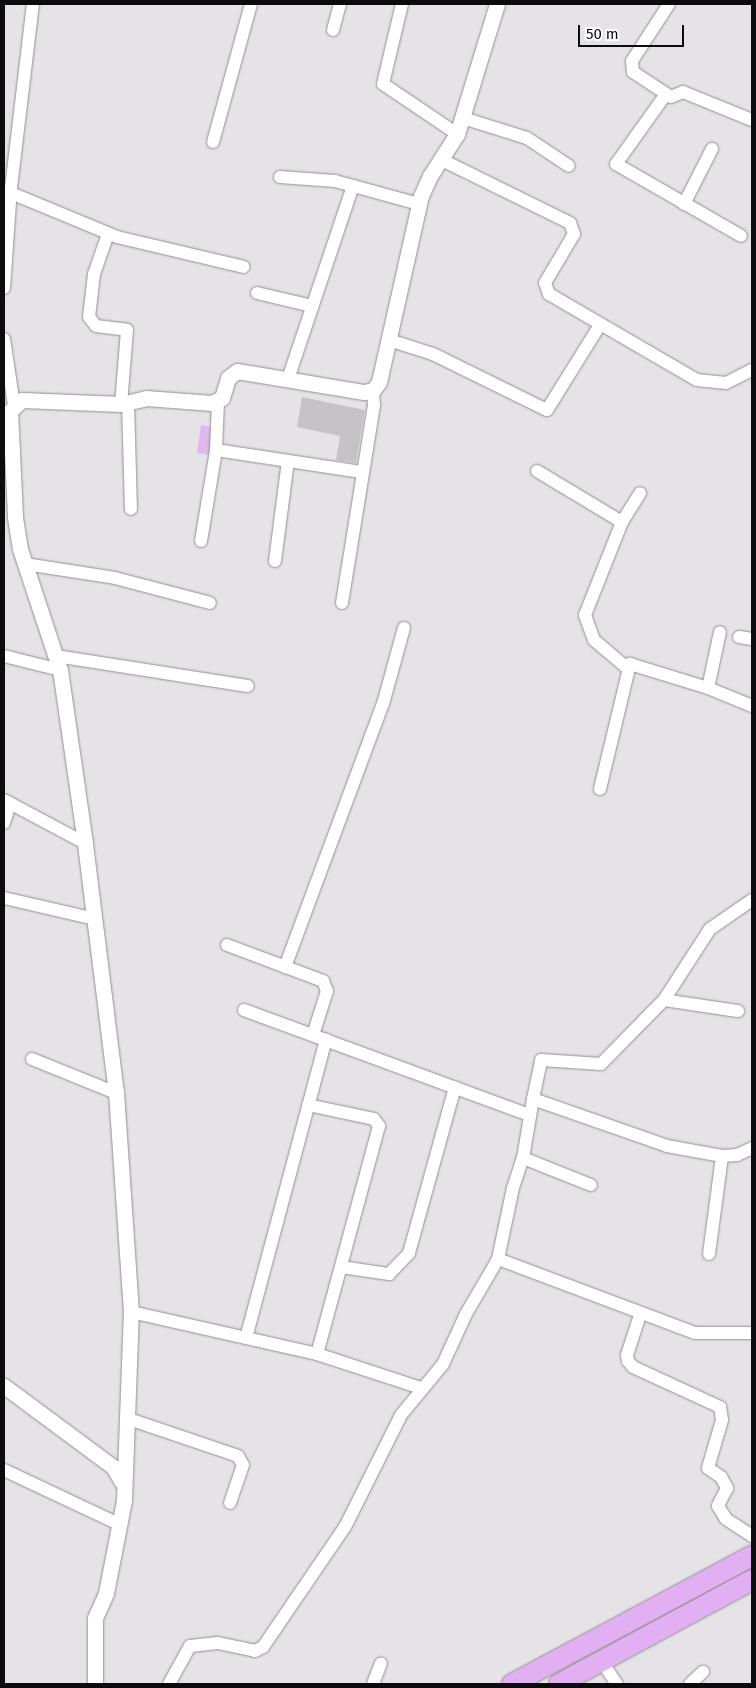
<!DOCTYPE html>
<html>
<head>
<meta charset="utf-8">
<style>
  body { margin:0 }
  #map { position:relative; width:756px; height:1688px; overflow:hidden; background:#e6e3e7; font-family:"Fira Sans",sans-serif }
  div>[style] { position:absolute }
  .green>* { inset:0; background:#e0b8ee }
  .building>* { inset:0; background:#c6c3c7 }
  .roads { filter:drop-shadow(0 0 1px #928f93) drop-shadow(0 0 1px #928f93) }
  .minor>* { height:12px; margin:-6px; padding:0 6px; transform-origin:6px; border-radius:6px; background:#fff }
  .tertiary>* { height:15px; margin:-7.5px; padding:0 7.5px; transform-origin:7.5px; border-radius:7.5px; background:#fff }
  .trunk>* { height:20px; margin:-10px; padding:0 10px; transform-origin:10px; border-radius:10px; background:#e2aff3 }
  span { translate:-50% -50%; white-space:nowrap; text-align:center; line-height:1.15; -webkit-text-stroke:4.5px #fff; paint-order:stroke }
  .frame { position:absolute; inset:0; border:5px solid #0c0b0d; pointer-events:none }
  .scale { position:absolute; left:578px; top:25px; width:106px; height:22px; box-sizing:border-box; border:2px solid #0c0b0d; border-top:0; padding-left:6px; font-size:15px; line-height:18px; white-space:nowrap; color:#0c0b0d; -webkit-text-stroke:4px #fff; paint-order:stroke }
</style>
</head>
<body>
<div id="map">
  <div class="green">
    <i style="clip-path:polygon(201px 425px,211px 427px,209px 455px,197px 453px)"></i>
  </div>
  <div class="building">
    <i style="clip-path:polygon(302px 397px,365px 410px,356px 463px,336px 460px,340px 436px,297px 427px)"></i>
  </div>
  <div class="roads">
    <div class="minor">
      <i style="left:402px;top:4px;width:82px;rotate:103.4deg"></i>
      <i style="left:383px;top:84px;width:89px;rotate:34deg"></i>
      <i style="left:669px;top:4px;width:68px;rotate:123deg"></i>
      <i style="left:632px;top:61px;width:11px;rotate:85deg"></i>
      <i style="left:633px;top:72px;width:45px;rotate:33.3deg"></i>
      <i style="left:671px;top:97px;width:13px;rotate:-23deg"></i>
      <i style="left:683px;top:92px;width:74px;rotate:22.1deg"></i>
      <i style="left:333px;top:30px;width:27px;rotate:-75deg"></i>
      <i style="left:666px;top:94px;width:86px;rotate:125.5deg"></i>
      <i style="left:616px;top:164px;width:144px;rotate:29.9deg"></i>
      <i style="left:463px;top:118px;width:67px;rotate:17.4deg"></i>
      <i style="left:527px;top:138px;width:50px;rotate:33.7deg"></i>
      <i style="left:213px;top:142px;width:143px;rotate:-74.6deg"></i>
      <i style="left:442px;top:160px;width:143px;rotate:26.2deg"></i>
      <i style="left:570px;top:223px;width:12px;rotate:70deg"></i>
      <i style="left:574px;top:234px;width:57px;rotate:120.6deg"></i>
      <i style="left:545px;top:283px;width:12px;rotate:70deg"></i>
      <i style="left:549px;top:294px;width:171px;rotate:30.2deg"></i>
      <i style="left:697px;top:380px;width:29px;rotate:6deg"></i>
      <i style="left:726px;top:383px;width:29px;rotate:-27deg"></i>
      <i style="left:280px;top:177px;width:55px;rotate:4.2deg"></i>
      <i style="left:335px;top:181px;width:87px;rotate:15.3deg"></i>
      <i style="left:11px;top:193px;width:115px;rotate:22.5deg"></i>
      <i style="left:117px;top:237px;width:130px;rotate:13.3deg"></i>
      <i style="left:684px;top:204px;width:62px;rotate:-63deg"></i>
      <i style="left:108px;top:234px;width:42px;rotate:109.3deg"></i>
      <i style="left:94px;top:274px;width:43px;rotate:96.6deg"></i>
      <i style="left:89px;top:317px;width:11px;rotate:52deg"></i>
      <i style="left:96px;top:326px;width:31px;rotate:7deg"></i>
      <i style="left:127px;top:330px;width:74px;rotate:94.6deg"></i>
      <i style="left:4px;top:288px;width:100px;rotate:-86deg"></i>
      <i style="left:11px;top:188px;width:185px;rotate:-83.2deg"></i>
      <i style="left:257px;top:293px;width:57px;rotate:13.3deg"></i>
      <i style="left:4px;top:339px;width:67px;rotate:81.4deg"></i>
      <i style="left:389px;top:340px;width:46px;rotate:17.7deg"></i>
      <i style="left:433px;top:354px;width:127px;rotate:26.2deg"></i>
      <i style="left:547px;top:410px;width:100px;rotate:-58.1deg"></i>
      <i style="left:288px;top:379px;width:204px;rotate:-71.4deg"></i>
      <i style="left:128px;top:403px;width:106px;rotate:88.4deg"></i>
      <i style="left:216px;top:450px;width:147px;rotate:8.6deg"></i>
      <i style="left:537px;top:471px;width:99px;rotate:31deg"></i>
      <i style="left:201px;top:541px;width:92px;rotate:-80.6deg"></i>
      <i style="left:216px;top:450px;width:48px;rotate:-87.6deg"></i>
      <i style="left:275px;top:561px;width:101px;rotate:-82.6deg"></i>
      <i style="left:25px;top:564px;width:91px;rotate:8.8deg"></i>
      <i style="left:115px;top:578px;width:98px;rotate:14.7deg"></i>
      <i style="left:342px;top:603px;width:200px;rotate:-80.8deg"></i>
      <i style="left:374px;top:406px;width:16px;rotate:-94deg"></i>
      <i style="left:739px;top:637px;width:13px;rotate:9deg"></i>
      <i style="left:4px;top:656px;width:58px;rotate:14deg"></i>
      <i style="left:56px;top:656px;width:194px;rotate:8.9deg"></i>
      <i style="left:627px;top:668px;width:43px;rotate:-139.7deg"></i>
      <i style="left:594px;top:640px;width:27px;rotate:-110deg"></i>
      <i style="left:585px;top:615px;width:100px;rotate:-68.3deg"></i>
      <i style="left:622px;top:522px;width:34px;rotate:-58deg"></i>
      <i style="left:708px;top:688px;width:57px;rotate:-77.9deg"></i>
      <i style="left:600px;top:789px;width:129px;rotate:-76.5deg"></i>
      <i style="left:630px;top:664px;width:82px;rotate:17.1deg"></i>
      <i style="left:708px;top:688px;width:48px;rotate:22.2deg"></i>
      <i style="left:4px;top:800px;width:92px;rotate:28deg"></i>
      <i style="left:4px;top:823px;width:21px;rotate:-73deg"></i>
      <i style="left:4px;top:898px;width:93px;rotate:13deg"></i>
      <i style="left:227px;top:945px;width:103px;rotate:20.6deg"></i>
      <i style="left:323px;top:981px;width:11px;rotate:68deg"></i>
      <i style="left:327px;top:991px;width:46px;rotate:107.7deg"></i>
      <i style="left:285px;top:967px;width:281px;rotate:-69.6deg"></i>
      <i style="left:383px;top:704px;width:79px;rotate:-74.6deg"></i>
      <i style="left:664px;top:1000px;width:75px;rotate:8.5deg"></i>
      <i style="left:244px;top:1010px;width:305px;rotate:20.2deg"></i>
      <i style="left:32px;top:1059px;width:91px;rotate:22deg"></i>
      <i style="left:533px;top:1099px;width:40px;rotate:-78deg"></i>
      <i style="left:541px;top:1060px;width:60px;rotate:3.8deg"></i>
      <i style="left:601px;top:1064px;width:90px;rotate:-45.5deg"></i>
      <i style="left:664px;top:1000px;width:85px;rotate:-57.1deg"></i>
      <i style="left:710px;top:929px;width:51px;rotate:-34.6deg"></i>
      <i style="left:308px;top:1105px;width:67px;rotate:12deg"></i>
      <i style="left:374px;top:1119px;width:9px;rotate:54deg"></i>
      <i style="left:379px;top:1126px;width:236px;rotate:105.2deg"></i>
      <i style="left:523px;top:1158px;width:73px;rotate:21.7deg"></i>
      <i style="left:709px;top:1254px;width:99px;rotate:-82.4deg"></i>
      <i style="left:498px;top:1259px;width:210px;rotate:20.6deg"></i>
      <i style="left:695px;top:1333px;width:57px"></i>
      <i style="left:341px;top:1267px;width:49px;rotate:8.3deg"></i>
      <i style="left:389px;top:1274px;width:29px;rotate:-46deg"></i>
      <i style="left:409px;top:1253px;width:172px;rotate:-74.5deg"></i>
      <i style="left:131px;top:1312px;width:191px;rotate:12.7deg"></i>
      <i style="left:317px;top:1354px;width:109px;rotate:18.1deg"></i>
      <i style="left:640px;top:1315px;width:42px;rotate:108deg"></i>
      <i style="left:627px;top:1355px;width:6px;rotate:81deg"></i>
      <i style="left:628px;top:1361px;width:8px;rotate:50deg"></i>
      <i style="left:633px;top:1367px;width:96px;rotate:24.7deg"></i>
      <i style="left:720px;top:1407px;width:13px;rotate:81deg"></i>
      <i style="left:722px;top:1420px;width:50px;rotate:106.3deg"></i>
      <i style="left:708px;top:1468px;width:16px;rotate:35deg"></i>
      <i style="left:721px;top:1477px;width:13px;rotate:61deg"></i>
      <i style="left:727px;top:1488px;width:20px;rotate:117deg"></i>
      <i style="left:718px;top:1506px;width:15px;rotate:58deg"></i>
      <i style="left:726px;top:1519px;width:31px;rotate:33deg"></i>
      <i style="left:246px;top:1338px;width:309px;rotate:-75deg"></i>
      <i style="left:126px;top:1418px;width:118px;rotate:18.7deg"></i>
      <i style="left:238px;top:1456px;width:10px;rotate:61deg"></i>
      <i style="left:243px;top:1465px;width:40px;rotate:108.9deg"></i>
      <i style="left:4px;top:1470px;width:127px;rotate:25.2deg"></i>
      <i style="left:602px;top:1662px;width:27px;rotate:56deg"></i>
      <i style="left:169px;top:1684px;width:43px;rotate:-61.1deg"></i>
      <i style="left:190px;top:1646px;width:28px;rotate:-6deg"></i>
      <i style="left:218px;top:1643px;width:38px;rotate:12deg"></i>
      <i style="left:255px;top:1651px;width:9px;rotate:-27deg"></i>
      <i style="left:263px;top:1647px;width:145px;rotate:-55.7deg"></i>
      <i style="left:345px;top:1527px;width:125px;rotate:-63.4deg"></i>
      <i style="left:401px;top:1415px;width:66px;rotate:-50.5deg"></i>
      <i style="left:443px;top:1364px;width:55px;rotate:-65.3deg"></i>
      <i style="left:466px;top:1314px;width:64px;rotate:-59.8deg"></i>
      <i style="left:498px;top:1259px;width:73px;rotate:-78.1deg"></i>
      <i style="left:513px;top:1188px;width:32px;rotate:-72deg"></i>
      <i style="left:523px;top:1158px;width:60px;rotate:-80.4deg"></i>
      <i style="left:533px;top:1099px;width:142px;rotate:19.3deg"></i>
      <i style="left:667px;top:1146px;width:56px;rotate:10.3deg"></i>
      <i style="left:722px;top:1156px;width:15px;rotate:-4deg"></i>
      <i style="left:737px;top:1155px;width:17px;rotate:-25deg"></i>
      <i style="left:373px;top:1684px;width:22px;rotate:-69deg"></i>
      <i style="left:690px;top:1684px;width:18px;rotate:-43deg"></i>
    </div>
    <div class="tertiary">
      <i style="left:4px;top:1386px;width:136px;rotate:36.6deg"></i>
      <i style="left:113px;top:1467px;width:17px;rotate:59deg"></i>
      <i style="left:95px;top:1684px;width:66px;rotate:-90deg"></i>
      <i style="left:95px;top:1618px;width:27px;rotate:-66deg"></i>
      <i style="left:106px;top:1593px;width:95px;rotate:-79deg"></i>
      <i style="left:124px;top:1500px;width:188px;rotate:-87.9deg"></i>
      <i style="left:131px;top:1312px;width:220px;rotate:-93.9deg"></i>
      <i style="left:116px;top:1093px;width:252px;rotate:-97.1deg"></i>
      <i style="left:85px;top:843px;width:175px;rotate:-98.2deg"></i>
      <i style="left:60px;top:670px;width:127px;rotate:-108.3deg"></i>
      <i style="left:20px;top:549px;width:33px;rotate:-99deg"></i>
      <i style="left:15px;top:516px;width:105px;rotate:-92.7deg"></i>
      <i style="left:10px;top:411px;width:16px;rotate:-43deg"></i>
      <i style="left:22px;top:400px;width:99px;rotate:2.3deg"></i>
      <i style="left:121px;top:404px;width:26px;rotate:-13deg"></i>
      <i style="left:146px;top:398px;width:66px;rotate:4.3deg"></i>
      <i style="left:212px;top:403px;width:11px;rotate:-27deg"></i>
      <i style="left:222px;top:398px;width:21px;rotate:-73deg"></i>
      <i style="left:228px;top:378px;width:11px;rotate:-38deg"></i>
      <i style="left:237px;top:371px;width:129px;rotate:9.4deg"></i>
      <i style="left:364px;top:392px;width:9px;rotate:-13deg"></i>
      <i style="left:373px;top:390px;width:10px;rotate:-53deg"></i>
      <i style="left:379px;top:382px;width:191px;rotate:-77.3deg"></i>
      <i style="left:421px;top:196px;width:22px;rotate:-66deg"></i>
      <i style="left:430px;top:176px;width:50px;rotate:-57.3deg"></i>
      <i style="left:457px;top:134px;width:136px;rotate:-72.9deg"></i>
    </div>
    <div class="trunk">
      <i style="left:512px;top:1684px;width:272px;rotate:-28.1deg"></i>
      <i style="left:559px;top:1684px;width:219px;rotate:-28.3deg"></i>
    </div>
  </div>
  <div class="frame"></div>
  <div class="scale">50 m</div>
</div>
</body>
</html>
